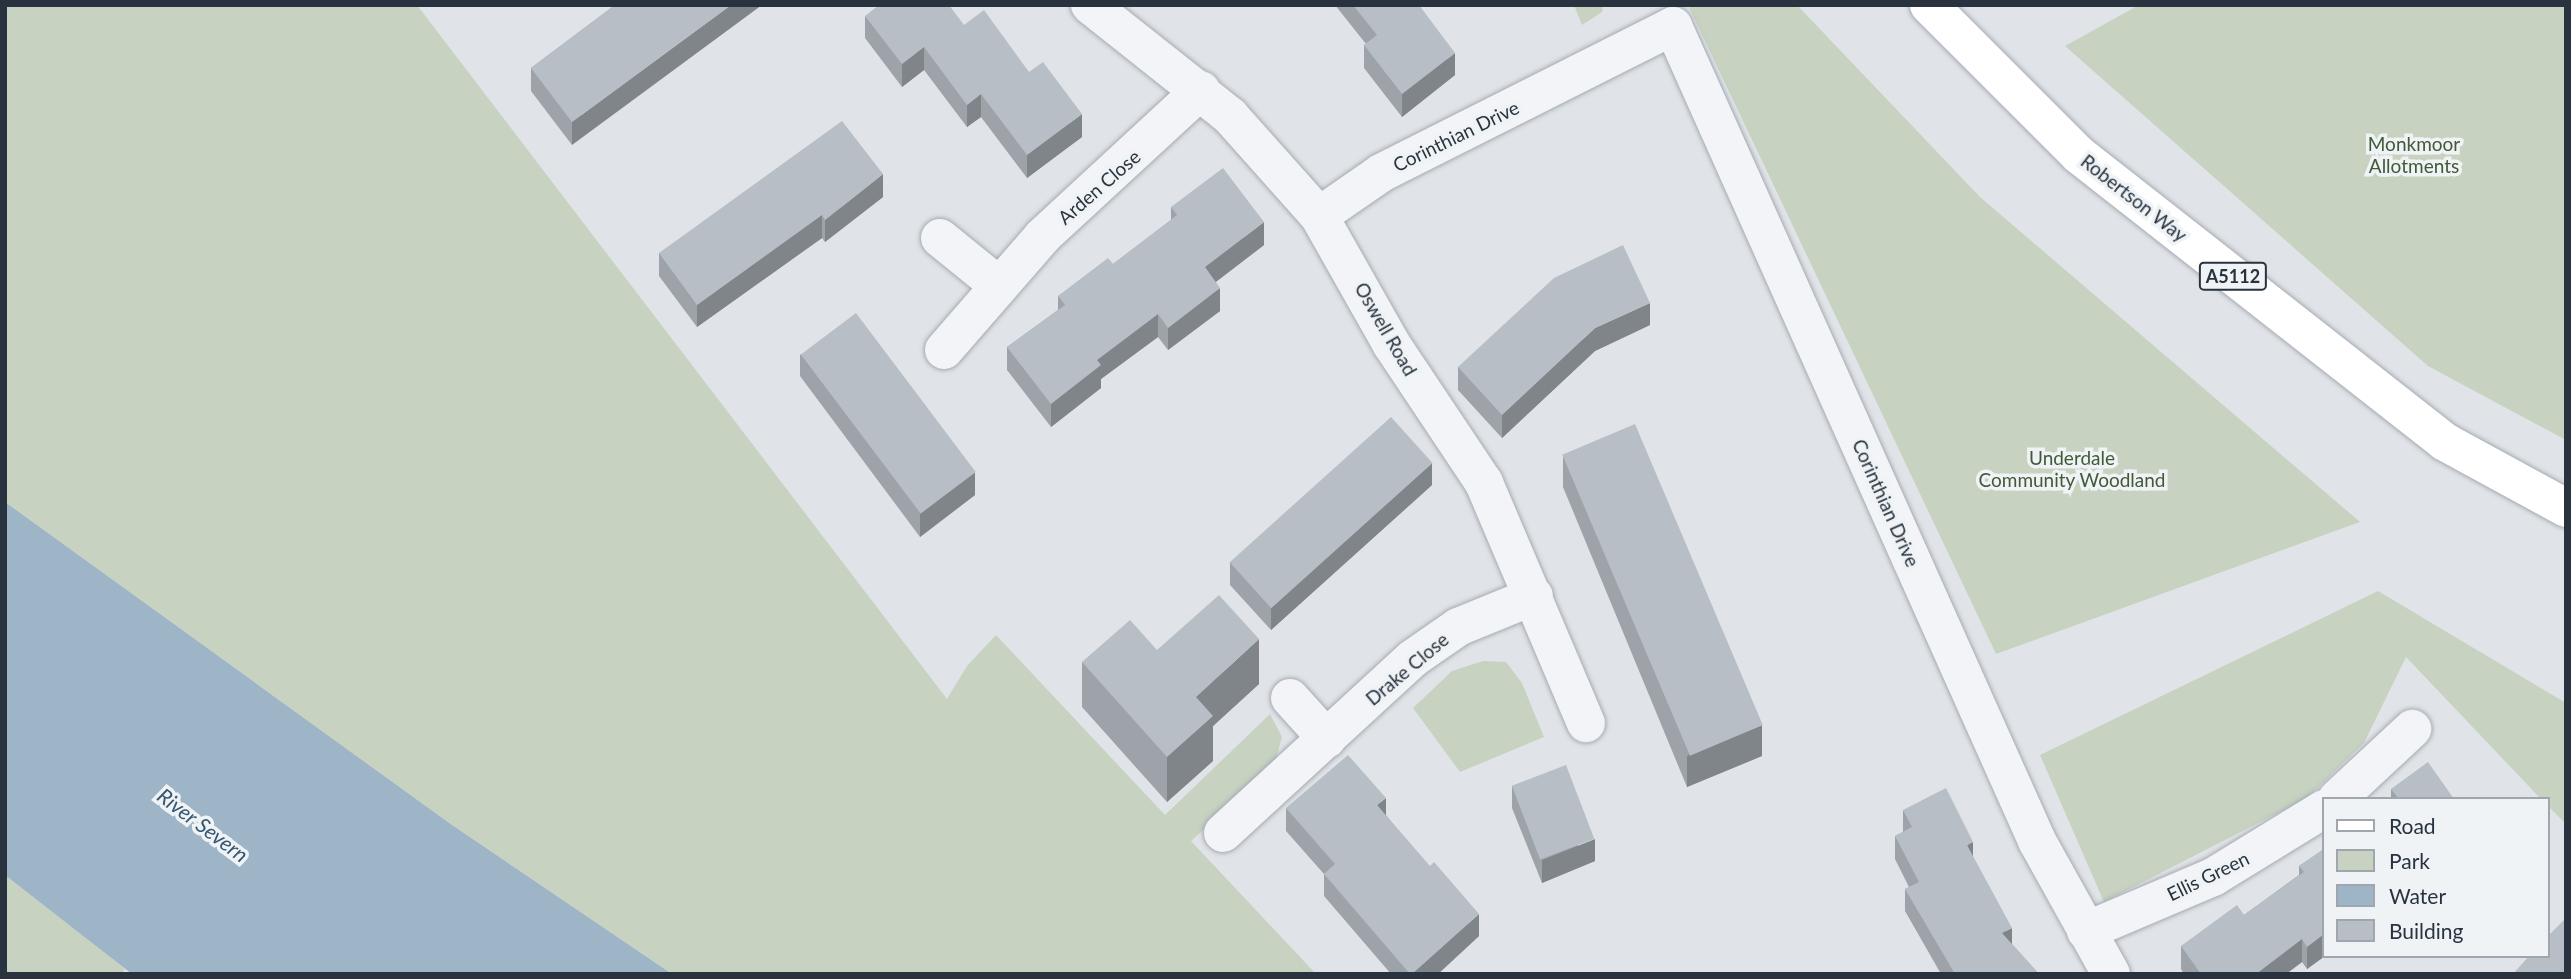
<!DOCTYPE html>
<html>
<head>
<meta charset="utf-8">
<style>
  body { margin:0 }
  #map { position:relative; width:2571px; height:979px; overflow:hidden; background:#e0e4e8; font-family:Lato,sans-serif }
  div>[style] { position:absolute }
  .green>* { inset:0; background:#c7d2c1 }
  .water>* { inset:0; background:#9db5c7 }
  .roads { filter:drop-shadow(0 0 2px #a5abb2) drop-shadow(0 0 2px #a5abb2) }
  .street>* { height:38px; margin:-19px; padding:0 19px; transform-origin:19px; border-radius:19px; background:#f3f4f7 }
  .primary>* { height:38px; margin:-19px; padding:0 19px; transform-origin:19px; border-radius:19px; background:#fff }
  .wall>* { inset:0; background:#9da3a9 }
  .shaded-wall>* { inset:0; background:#80858a }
  .building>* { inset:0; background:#b7bec5; transform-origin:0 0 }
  span { translate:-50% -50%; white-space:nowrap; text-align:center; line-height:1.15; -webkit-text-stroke:7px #eff3f6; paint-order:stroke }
  .shield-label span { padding:2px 5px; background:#eff3f6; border:2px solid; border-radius:5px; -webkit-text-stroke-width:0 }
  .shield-label { font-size:18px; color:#29333f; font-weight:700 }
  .street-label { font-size:19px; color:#29333f }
  .park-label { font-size:19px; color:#415a37 }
  .water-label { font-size:21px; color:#355671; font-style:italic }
  .frame { position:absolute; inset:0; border:7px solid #29333f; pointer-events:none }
  .legend { position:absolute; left:2322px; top:797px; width:228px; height:161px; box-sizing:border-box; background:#eff3f6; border:2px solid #a0a6ad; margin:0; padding:9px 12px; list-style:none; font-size:21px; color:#29333f }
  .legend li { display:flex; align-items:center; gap:14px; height:35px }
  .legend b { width:35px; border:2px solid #a0a6ad }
</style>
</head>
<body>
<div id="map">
  <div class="green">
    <i style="clip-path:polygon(5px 5px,417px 5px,947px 699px,967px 666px,996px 635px,1165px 815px,1270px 714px,1282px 737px,1274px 766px,1191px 841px,1316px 974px,672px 974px,452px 825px,5px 502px)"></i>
    <i style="clip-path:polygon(1574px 5px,1603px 5px,1602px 12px,1582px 25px)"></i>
    <i style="clip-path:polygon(1688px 5px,1797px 5px,1980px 197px,2360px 522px,1996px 654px)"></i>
    <i style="clip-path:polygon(2139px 5px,2566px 5px,2566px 440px,2428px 366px,2065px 46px)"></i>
    <i style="clip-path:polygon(2378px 591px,2566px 703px,2566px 824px,2548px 806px,2548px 799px,2541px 799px,2406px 657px,2364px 743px,2307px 798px,2104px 902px,2040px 755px)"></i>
    <i style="clip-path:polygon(1483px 661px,1506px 662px,1522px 683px,1544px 737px,1460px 772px,1413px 708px,1452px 671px)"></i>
    <i style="clip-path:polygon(5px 875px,97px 946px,125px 969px,121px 974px,5px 974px)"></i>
  </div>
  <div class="water">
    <i style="clip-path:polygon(5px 502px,452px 825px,672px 974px,132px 974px,5px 875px)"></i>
  </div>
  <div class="roads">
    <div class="street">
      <i style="left:1090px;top:5px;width:179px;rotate:38.4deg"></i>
      <i style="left:1230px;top:116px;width:134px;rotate:48.3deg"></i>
      <i style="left:1319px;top:216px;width:148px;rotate:60.5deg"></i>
      <i style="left:1392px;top:345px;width:166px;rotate:56.3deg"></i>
      <i style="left:1484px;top:483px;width:261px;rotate:67deg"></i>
      <i style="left:1319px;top:216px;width:75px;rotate:-34.7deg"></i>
      <i style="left:1381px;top:173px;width:327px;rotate:-26.7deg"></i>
      <i style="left:1673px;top:26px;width:893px;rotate:65.93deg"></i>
      <i style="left:2037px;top:841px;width:152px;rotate:60.9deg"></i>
      <i style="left:940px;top:238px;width:75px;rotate:39deg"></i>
      <i style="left:944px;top:350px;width:151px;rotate:-49deg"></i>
      <i style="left:1043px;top:236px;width:215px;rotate:-42.7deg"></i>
      <i style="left:1290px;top:698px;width:55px;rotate:47.9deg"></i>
      <i style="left:2337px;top:799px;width:103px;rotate:-43deg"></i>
      <i style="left:1223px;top:833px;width:257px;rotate:-42.6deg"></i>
      <i style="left:1412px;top:659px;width:56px;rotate:-34.8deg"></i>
      <i style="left:1458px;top:627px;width:82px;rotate:-22.2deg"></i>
      <i style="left:2086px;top:931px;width:138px;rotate:-23deg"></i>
      <i style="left:2213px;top:877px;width:130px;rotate:-31.5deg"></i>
    </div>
    <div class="primary">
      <i style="left:1929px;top:5px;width:212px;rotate:45deg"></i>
      <i style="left:2079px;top:155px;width:465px;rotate:38.1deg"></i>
      <i style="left:2445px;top:442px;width:138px;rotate:28.6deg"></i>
    </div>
  </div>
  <div class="wall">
    <i style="clip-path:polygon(615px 5px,572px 145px,531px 91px,531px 68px)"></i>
    <i style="clip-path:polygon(1335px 5px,1421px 5px,1420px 6px,1455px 75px,1402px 117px,1364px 68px,1364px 45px,1366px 44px)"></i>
    <i style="clip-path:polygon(865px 16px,964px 25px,1029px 72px,1082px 137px,1027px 178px,981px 117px,967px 127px,924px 70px,902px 87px,865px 38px)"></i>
    <i style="clip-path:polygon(883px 197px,825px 242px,822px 238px,697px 327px,659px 276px,659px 253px)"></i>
    <i style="clip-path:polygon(1171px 207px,1264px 245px,1216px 282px,1220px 311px,1168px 350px,1158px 337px,1101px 379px,1101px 388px,1051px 427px,1007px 370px,1007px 347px,1058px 310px,1058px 296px,1113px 264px,1171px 220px)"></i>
    <i style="clip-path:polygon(1650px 325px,1595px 351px,1502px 438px,1458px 390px,1458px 367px)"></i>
    <i style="clip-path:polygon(800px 354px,975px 495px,920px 537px,800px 376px)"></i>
    <i style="clip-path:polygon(1563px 456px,1762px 756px,1687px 787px,1563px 487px)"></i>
    <i style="clip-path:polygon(1432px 485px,1271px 630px,1230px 585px,1230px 562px)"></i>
    <i style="clip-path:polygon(1157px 650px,1259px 684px,1213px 726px,1213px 761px,1167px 802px,1082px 707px,1082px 662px)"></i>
    <i style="clip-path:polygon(1512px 786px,1595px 861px,1542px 883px,1512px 808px)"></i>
    <i style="clip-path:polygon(2391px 789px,2454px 799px,2391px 799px)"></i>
    <i style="clip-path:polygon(1286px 808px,1386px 815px,1479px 936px,1438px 974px,1391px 974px,1324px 896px,1324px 874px,1286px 831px)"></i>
    <i style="clip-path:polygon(1903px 810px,1973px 857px,2012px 944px,2039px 974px,1941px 974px,1905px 911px,1905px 889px,1909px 887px,1895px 859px,1895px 836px,1903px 832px)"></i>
    <i style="clip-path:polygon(2324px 849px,2324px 956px,2325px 956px,2307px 969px,2302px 962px,2286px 974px,2184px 974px,2181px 969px,2181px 946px,2244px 915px,2299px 875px,2299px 866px)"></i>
  </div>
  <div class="shaded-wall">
    <i style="clip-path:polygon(731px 5px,762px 5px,572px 145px,572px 122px)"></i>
    <i style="clip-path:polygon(924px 47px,924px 70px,902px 87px,902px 64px)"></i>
    <i style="clip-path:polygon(1455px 53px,1455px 75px,1402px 117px,1402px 94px)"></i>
    <i style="clip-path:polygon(981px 94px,981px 117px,967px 127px,967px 105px)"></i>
    <i style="clip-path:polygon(1082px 114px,1082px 137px,1027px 178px,1027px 155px)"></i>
    <i style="clip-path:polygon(883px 174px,883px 197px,825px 242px,825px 220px)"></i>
    <i style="clip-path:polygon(822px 215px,822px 238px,697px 327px,697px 305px)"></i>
    <i style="clip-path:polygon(1264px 222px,1264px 245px,1205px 290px,1205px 267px)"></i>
    <i style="clip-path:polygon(1220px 288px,1220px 311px,1168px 350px,1168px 328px)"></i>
    <i style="clip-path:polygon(1650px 303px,1650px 325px,1595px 351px,1502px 438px,1502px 415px,1595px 328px)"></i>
    <i style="clip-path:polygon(1158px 314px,1158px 337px,1101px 379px,1101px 388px,1051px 427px,1051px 404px,1097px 360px)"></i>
    <i style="clip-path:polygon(1432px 463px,1432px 485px,1271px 630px,1271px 607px)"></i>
    <i style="clip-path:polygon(975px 472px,975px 495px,920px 537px,920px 514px)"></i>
    <i style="clip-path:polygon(1259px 639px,1259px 684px,1213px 726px,1213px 761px,1167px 802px,1167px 757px,1196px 697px)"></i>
    <i style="clip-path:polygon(1762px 725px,1762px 756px,1687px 787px,1687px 756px)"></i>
    <i style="clip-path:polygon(1386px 798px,1386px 820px,1377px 805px)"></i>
    <i style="clip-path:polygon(1595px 839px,1595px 861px,1542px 883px,1542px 860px)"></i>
    <i style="clip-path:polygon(1973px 842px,1973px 865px,1967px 845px)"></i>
    <i style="clip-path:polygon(1479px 914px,1479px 936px,1438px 974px,1412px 974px)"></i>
    <i style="clip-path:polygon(2012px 928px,2012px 951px,2002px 933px)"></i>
    <i style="clip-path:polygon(2324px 934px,2324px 956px,2325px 956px,2307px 969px,2307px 947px)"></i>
    <i style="clip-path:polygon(2302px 939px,2302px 962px,2286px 974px,2256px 974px)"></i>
  </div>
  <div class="building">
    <i style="clip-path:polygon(615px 5px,731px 5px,572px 122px,531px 68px)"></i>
    <i style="clip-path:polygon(879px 5px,949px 5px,964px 25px,984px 10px,1029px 72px,1043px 62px,1082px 114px,1027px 155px,981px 94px,967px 105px,924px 47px,902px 64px,865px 16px)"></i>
    <i style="clip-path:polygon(1353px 5px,1419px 5px,1455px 53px,1402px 94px,1364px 45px,1377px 35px)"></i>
    <i style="clip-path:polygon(842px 121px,883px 174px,825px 220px,822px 215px,697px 305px,659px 253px)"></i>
    <i style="clip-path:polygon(1223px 168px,1264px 222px,1205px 267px,1220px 288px,1168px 328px,1158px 314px,1097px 360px,1101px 365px,1051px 404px,1007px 347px,1065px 305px,1058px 296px,1108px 258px,1113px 264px,1177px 215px,1171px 207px)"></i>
    <i style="clip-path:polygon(1623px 245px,1650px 303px,1595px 328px,1502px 415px,1458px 367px,1554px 278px)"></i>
    <i style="left:856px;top:313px;width:199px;height:69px;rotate:53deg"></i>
    <i style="left:1391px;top:417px;width:62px;height:217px;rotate:48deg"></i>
    <i style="left:1635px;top:424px;width:327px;height:79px;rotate:67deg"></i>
    <i style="clip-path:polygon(1219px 595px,1259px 639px,1196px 697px,1213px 716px,1167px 757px,1082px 662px,1130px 620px,1157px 650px)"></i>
    <i style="clip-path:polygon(1348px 755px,1386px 798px,1377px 805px,1430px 866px,1434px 862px,1479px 914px,1412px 974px,1410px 974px,1324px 874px,1335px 864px,1286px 808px)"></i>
    <i style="clip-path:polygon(2428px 762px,2454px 799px,2397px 799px,2398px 798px,2391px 789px)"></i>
    <i style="left:1566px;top:765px;width:79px;height:58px;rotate:69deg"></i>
    <i style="clip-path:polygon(1946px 788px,1973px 842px,1967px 845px,2012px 928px,2002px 933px,2039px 974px,1955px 974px,1905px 889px,1919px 882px,1895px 836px,1912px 827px,1903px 810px)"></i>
    <i style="clip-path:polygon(2324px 849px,2324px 934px,2307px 947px,2302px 939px,2256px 974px,2201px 974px,2181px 946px,2237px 905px,2244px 915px,2304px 872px,2299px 866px)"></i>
    <i style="clip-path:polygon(2566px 918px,2566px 974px,2513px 974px,2529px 956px,2548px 956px,2548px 936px)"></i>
  </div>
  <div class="shield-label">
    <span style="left:2233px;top:276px">A5112</span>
  </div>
  <div class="street-label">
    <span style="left:1456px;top:136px;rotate:-26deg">Corinthian Drive</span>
    <span style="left:1099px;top:187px;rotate:-41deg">Arden Close</span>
    <span style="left:2134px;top:198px;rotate:38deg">Robertson Way</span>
    <span style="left:1386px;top:329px;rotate:60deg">Oswell Road</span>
    <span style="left:1886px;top:503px;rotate:66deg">Corinthian Drive</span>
    <span style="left:1407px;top:669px;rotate:-40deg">Drake Close</span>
    <span style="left:2208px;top:876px;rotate:-26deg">Ellis Green</span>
  </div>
  <div class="park-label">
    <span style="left:2414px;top:155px">Monkmoor<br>Allotments</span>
    <span style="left:2072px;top:469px">Underdale<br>Community Woodland</span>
  </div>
  <div class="water-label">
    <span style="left:203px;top:825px;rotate:37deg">River Severn</span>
  </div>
  <div class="frame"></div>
  <ul class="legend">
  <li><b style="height:9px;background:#fff"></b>Road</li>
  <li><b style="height:19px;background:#c7d2c1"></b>Park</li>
  <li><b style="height:19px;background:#9db5c7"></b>Water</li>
  <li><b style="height:19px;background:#b7bec5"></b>Building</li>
  </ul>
</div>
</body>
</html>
